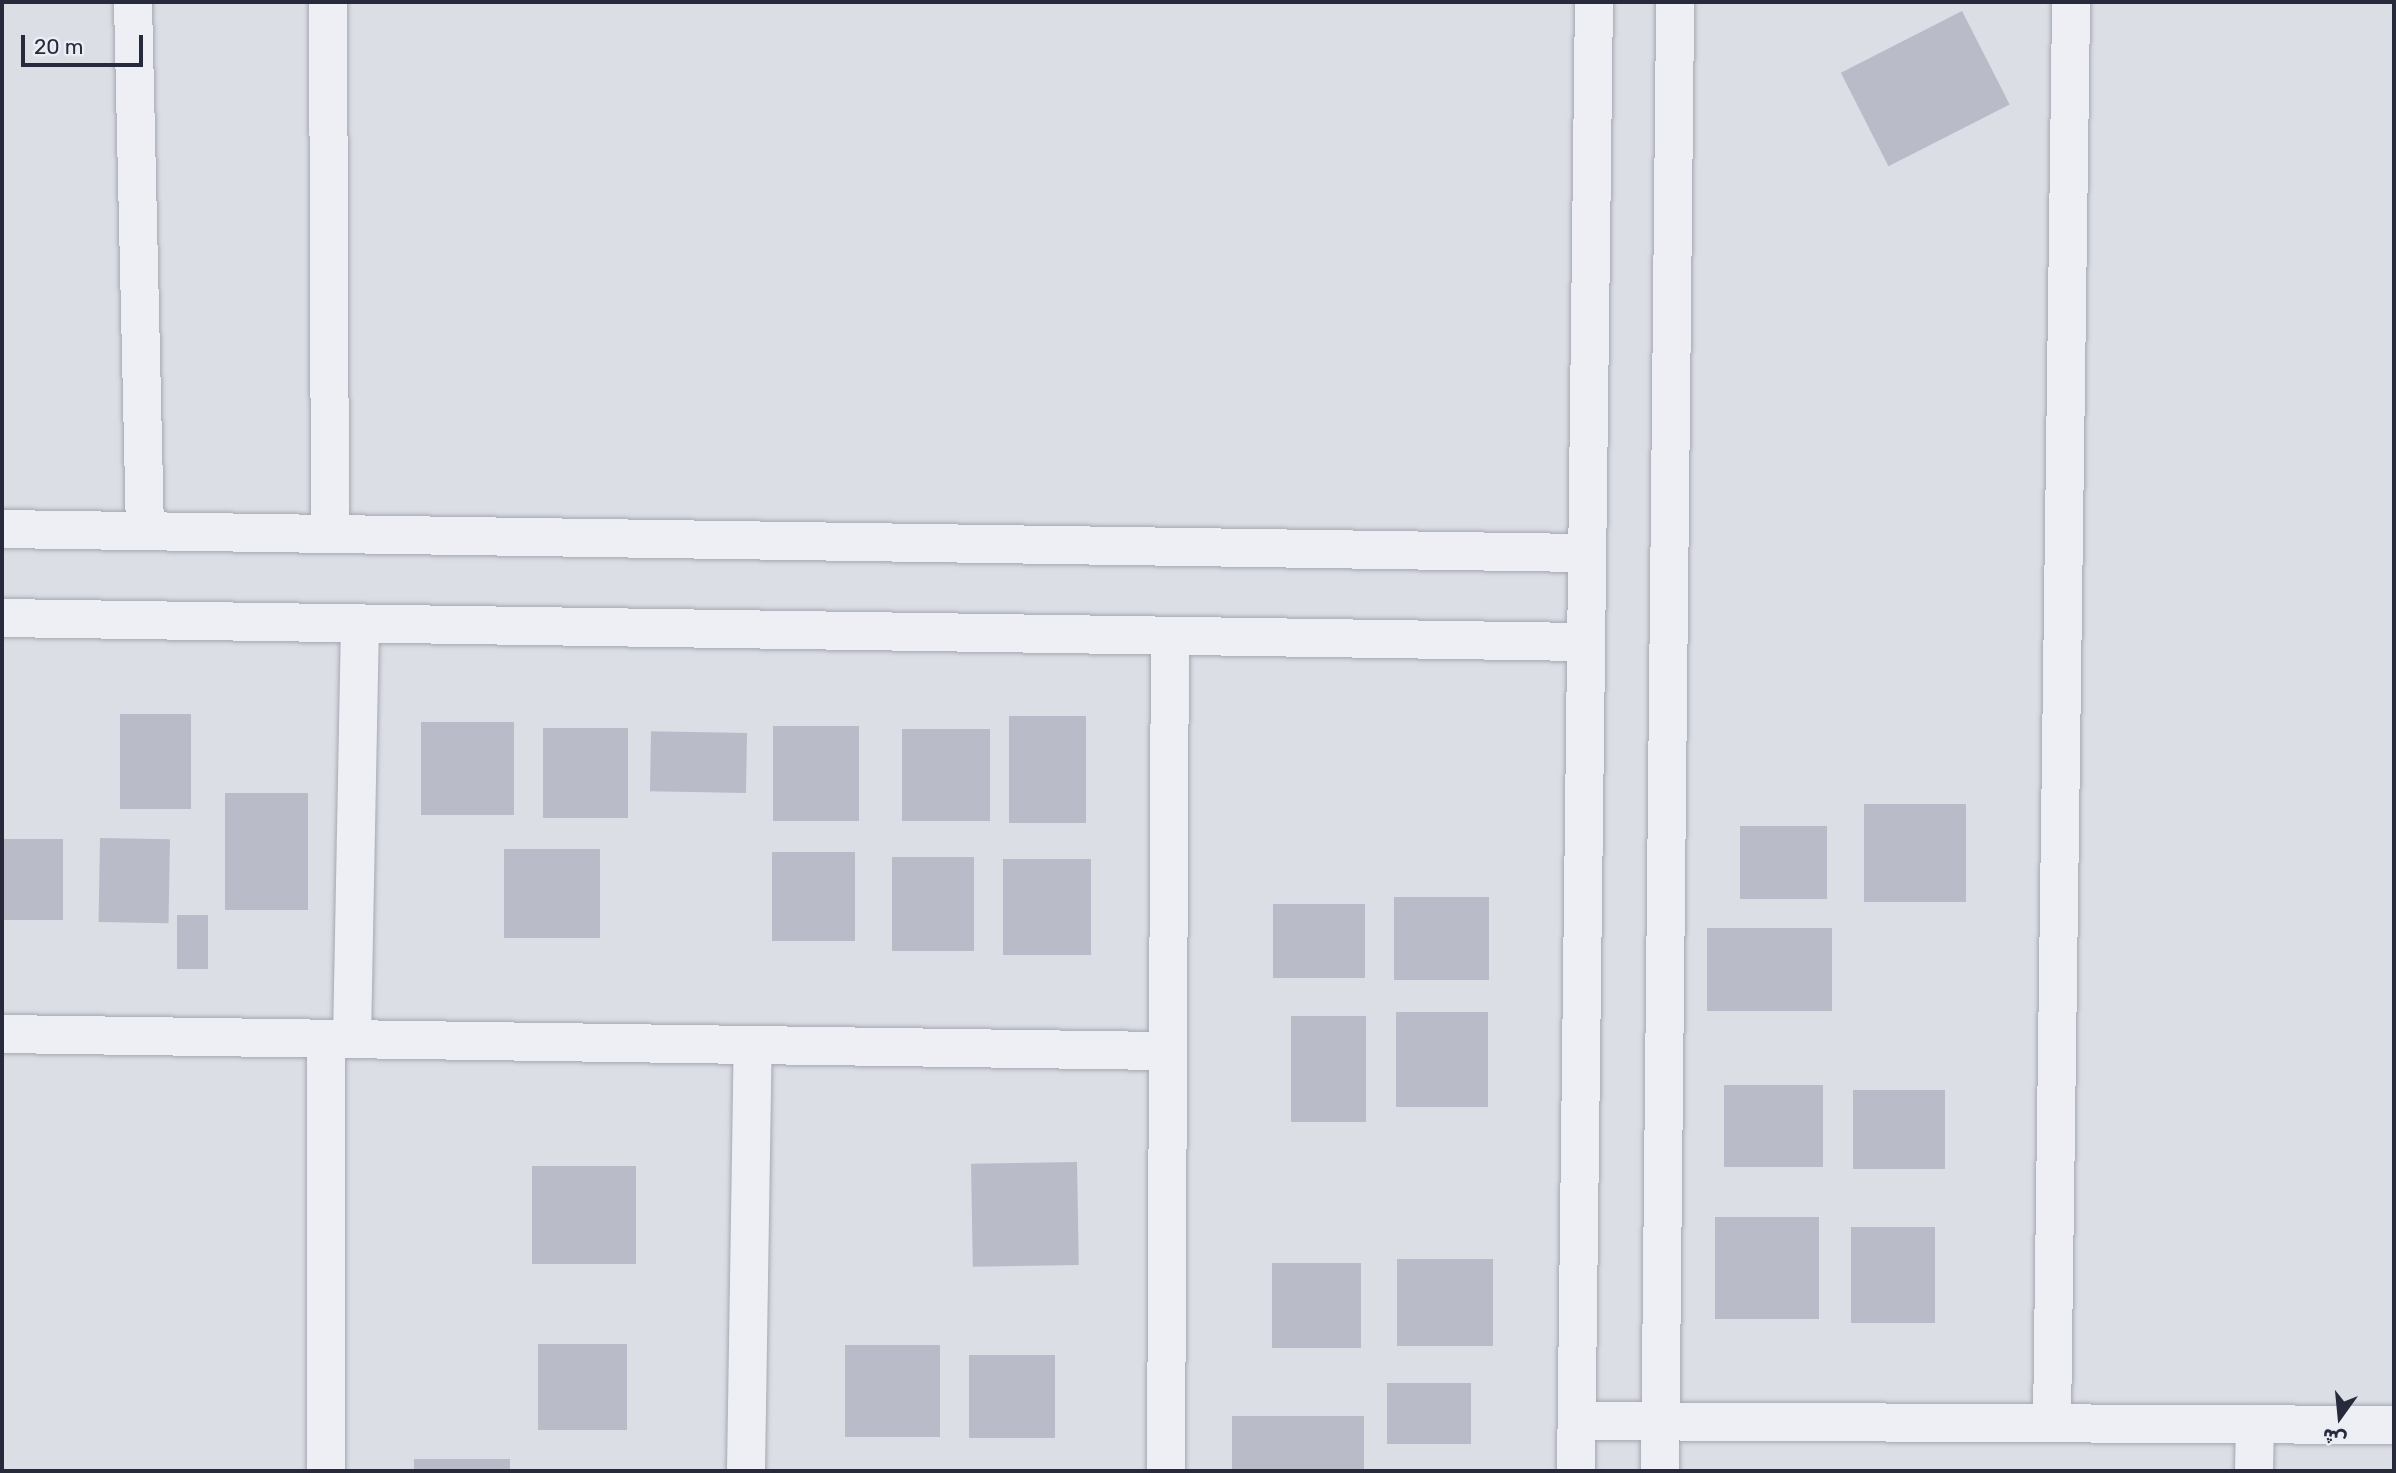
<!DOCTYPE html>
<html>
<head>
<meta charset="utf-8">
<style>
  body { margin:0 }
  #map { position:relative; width:2396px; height:1473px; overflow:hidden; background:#dbdee5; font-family:Rubik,Vazirmatn,sans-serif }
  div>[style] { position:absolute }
  .building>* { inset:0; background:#b9bcc8; transform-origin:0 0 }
  .roads { filter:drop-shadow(0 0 2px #a5a8b2) drop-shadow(0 0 2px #a5a8b2) }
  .minor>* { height:38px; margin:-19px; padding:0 19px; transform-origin:19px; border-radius:19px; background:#eeeff4 }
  span { translate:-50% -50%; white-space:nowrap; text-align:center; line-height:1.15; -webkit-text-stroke:5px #eaedf3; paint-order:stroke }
  .frame { position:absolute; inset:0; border:4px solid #262a3b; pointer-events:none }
  .north { position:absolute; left:2305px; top:1382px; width:70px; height:70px; -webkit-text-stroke:5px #eaedf3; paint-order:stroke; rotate:195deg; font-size:19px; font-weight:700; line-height:28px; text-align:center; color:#262a3b }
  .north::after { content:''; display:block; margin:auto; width:24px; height:32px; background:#262a3b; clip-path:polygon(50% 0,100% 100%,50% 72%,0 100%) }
  .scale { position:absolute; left:21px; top:35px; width:122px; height:32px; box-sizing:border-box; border:4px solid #262a3b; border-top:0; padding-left:9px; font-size:21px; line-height:24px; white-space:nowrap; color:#262a3b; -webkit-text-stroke:5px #eaedf3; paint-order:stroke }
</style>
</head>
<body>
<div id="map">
  <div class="building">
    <i style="left:1962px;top:11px;width:105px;height:136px;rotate:63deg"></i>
    <i style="left:191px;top:714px;width:95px;height:71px;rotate:90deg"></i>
    <i style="left:1009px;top:716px;width:77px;height:107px"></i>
    <i style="left:421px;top:722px;width:93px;height:93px"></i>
    <i style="left:773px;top:726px;width:86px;height:95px"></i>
    <i style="left:543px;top:728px;width:85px;height:90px"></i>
    <i style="left:902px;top:729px;width:88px;height:92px"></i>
    <i style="left:747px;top:733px;width:60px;height:96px;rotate:91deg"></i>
    <i style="left:225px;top:793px;width:83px;height:117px"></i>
    <i style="left:1864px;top:804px;width:102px;height:98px"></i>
    <i style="left:1740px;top:826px;width:87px;height:73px"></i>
    <i style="left:100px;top:838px;width:70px;height:84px;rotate:1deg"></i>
    <i style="left:2px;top:839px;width:61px;height:81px"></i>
    <i style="left:600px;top:849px;width:89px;height:96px;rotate:90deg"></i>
    <i style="left:772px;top:852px;width:83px;height:89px"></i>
    <i style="left:892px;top:857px;width:82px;height:94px"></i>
    <i style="left:1003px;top:859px;width:88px;height:96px"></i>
    <i style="left:1394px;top:897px;width:95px;height:83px"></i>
    <i style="left:1273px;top:904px;width:92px;height:74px"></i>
    <i style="left:177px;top:915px;width:31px;height:54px"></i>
    <i style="left:1707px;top:928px;width:125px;height:83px"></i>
    <i style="left:1396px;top:1012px;width:92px;height:95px"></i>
    <i style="left:1291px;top:1016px;width:75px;height:106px"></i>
    <i style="left:1724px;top:1085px;width:99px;height:82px"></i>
    <i style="left:1853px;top:1090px;width:92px;height:79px"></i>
    <i style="left:1077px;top:1162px;width:103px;height:106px;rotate:89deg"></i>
    <i style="left:532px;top:1166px;width:104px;height:98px"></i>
    <i style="left:1715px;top:1217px;width:104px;height:102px"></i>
    <i style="left:1851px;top:1227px;width:84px;height:96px"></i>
    <i style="left:1397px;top:1259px;width:96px;height:87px"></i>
    <i style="left:1272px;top:1263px;width:89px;height:85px"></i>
    <i style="left:538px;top:1344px;width:89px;height:86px"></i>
    <i style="left:845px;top:1345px;width:95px;height:92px"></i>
    <i style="left:969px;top:1355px;width:86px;height:83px"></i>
    <i style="left:1387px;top:1383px;width:84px;height:61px"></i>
    <i style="left:1364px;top:1416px;width:55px;height:132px;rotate:90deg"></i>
    <i style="left:510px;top:1459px;width:12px;height:96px;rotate:90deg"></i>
  </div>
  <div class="roads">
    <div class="minor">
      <i style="left:133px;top:2px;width:529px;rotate:88.7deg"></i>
      <i style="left:328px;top:2px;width:531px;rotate:89.78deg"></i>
      <i style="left:2px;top:529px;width:1585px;rotate:0.87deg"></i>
      <i style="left:2px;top:618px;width:1584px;rotate:0.87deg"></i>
      <i style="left:2px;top:1034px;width:1166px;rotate:0.84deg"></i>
      <i style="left:326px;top:1039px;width:432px;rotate:90deg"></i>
      <i style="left:352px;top:1039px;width:416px;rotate:-88.9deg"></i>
      <i style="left:1577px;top:1421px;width:817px;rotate:0.28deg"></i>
      <i style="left:2052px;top:1422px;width:1420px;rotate:-89.23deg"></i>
      <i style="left:746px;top:1471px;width:426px;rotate:-89.1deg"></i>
      <i style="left:1166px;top:1471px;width:835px;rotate:-89.73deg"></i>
      <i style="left:1576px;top:1471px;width:1469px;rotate:-89.3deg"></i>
      <i style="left:1660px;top:1471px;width:1469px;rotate:-89.41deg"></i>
      <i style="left:2254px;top:1471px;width:47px;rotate:-88.8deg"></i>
    </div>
  </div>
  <div class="frame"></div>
  <div class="north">ش</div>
  <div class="scale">20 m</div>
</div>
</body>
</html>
